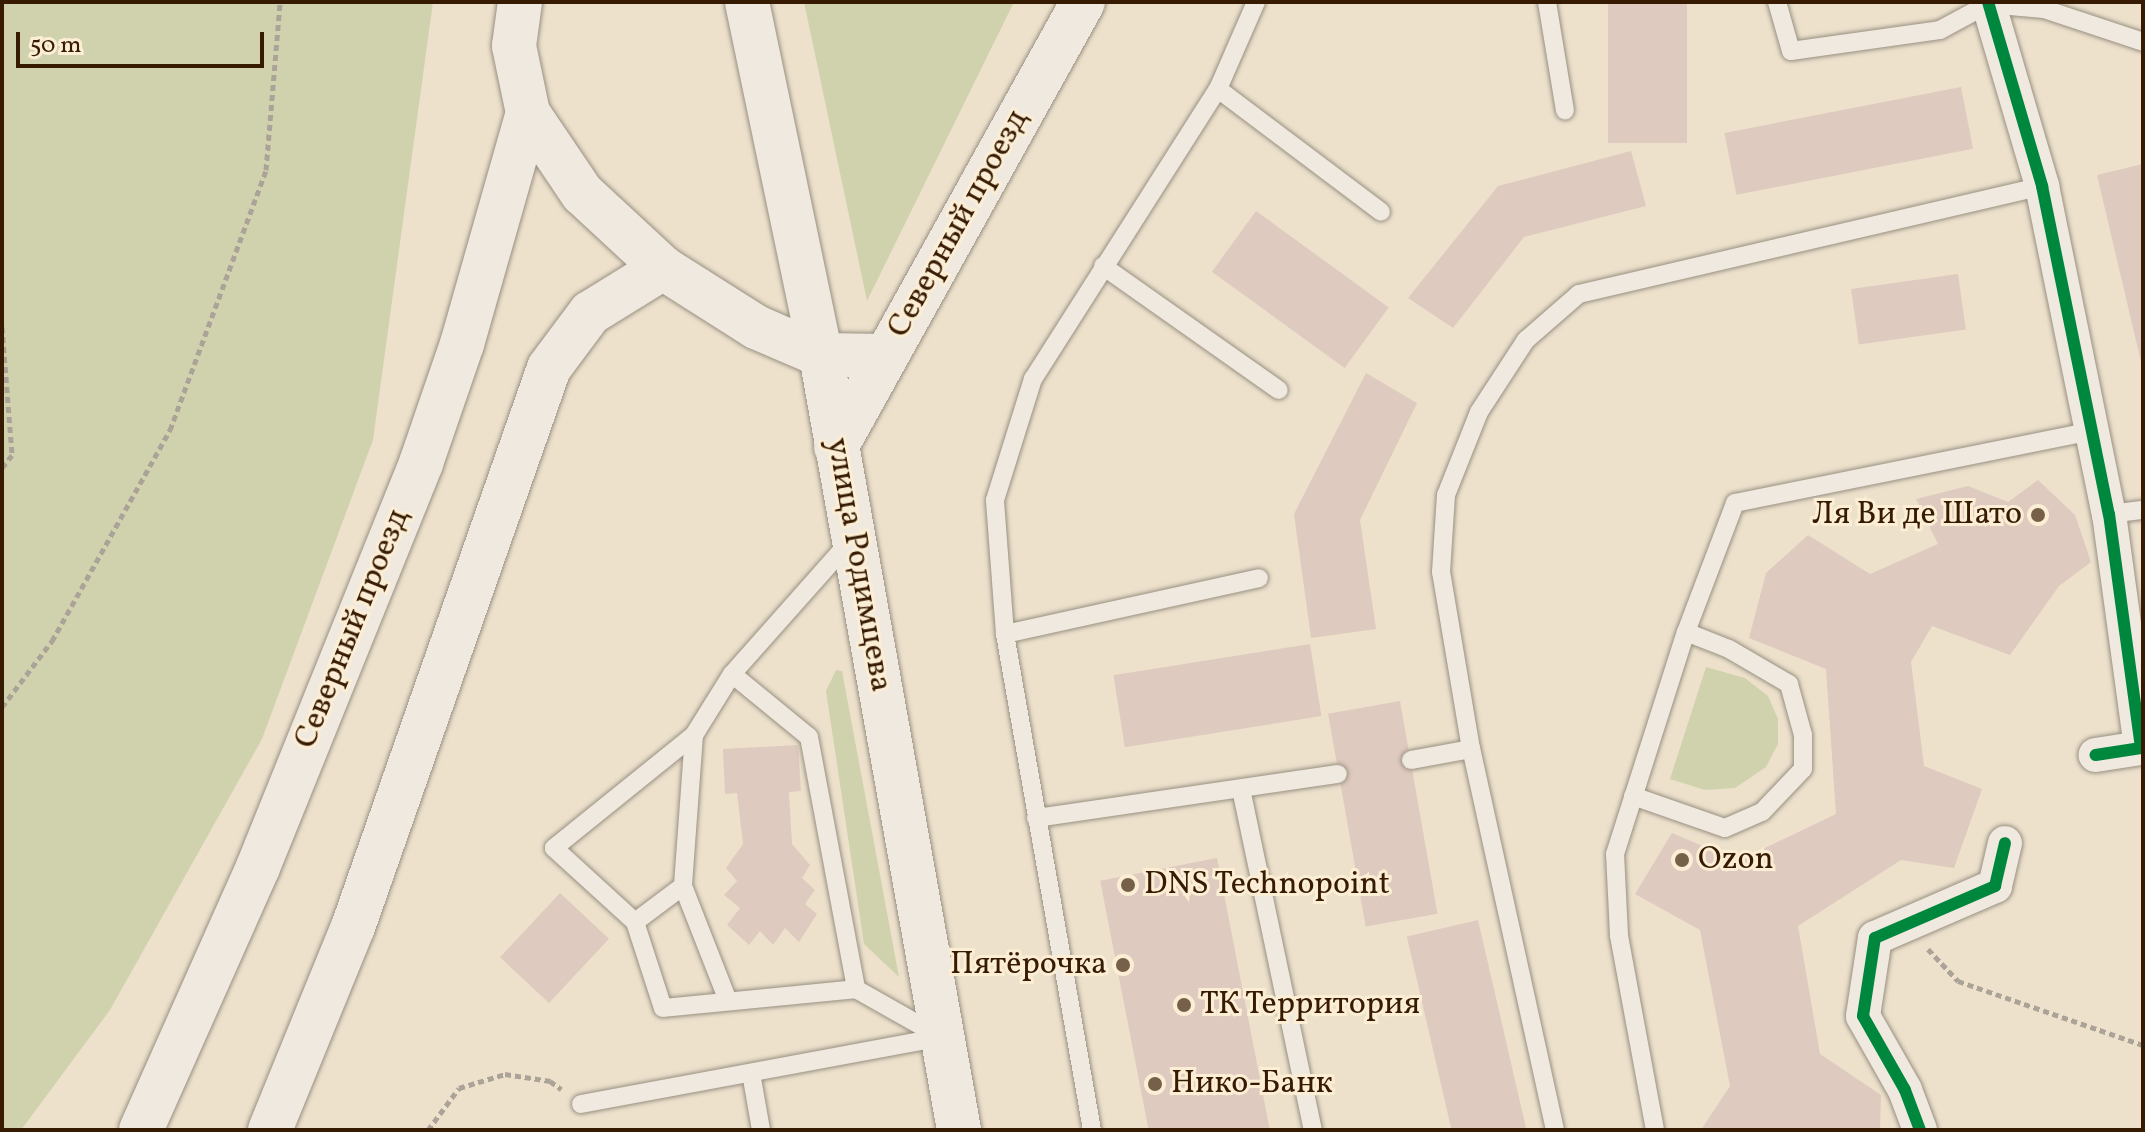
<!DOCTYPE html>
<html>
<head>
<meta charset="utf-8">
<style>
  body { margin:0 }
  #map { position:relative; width:2145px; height:1132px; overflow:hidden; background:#ede1cc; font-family:Vollkorn,serif }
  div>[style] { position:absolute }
  .green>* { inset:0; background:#d0d2ae }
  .building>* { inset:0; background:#decabe; transform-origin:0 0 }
  .path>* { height:5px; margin-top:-2.5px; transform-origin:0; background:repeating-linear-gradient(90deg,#aba398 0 6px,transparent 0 10px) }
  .roads { filter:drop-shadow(0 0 2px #999081) drop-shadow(0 0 2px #999081) }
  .service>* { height:18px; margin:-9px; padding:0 9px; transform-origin:9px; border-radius:9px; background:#efe9df }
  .minor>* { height:34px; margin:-17px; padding:0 17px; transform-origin:17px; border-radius:17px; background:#efe9df }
  .secondary>* { height:44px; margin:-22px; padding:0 22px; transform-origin:22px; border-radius:22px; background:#efe9df }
  .cycleway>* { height:12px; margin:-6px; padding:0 6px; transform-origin:6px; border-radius:6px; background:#00873e }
  .dots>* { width:22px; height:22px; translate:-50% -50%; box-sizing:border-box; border:4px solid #fceed5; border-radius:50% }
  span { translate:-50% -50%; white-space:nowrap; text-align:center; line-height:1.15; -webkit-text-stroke:6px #fceed5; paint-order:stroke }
  .street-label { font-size:32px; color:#361b02 }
  .poi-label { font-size:32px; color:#361b02 }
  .right { translate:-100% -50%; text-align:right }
  .left { translate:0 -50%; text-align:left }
  .frame { position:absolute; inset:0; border:4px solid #361b02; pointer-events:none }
  .scale { position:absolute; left:16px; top:32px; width:248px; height:36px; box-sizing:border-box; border:4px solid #361b02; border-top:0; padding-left:10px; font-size:24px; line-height:28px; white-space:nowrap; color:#361b02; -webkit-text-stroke:6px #fceed5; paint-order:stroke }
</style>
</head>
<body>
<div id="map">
  <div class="green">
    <i style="clip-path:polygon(2px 2px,433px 2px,373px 440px,262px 739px,110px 1010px,21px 1130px,2px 1130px)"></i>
    <i style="clip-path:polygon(804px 2px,1014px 2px,867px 301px)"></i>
    <i style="clip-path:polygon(1706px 667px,1745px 678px,1768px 696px,1778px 719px,1778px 744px,1766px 767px,1735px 788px,1705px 790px,1670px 779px)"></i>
    <i style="clip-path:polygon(836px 670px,842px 671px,899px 977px,864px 944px,826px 691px)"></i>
  </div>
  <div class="building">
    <i style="left:1608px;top:2px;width:79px;height:141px"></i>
    <i style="left:1961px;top:87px;width:63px;height:241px;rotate:79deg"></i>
    <i style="clip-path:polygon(1631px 151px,1646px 206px,1524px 237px,1453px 328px,1408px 298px,1498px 186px)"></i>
    <i style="clip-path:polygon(2143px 164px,2143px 365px,2142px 366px,2097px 175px)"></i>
    <i style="left:1256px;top:211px;width:164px;height:75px;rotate:36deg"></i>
    <i style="left:1958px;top:274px;width:56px;height:108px;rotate:82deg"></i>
    <i style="clip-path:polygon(1366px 373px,1417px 403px,1360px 520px,1376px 629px,1311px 638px,1294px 514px)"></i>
    <i style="clip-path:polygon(2038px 480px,2075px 515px,2091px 562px,2059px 586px,2010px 655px,1932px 626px,1911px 662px,1924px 766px,1982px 789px,1954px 868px,1901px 860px,1798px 926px,1820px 1054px,1881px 1095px,1880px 1130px,1701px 1130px,1730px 1086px,1700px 930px,1635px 894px,1672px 833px,1738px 861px,1836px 814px,1826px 669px,1749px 638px,1766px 573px,1808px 535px,1870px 574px,1938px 544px,1916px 499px,1968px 486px,2008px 502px)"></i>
    <i style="left:1310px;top:644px;width:73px;height:199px;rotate:81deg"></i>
    <i style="left:1400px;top:701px;width:216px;height:73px;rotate:80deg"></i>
    <i style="clip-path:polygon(798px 745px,801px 791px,789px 792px,792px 844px,810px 865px,802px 878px,815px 890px,805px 904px,817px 914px,799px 942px,785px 928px,773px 945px,760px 931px,749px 945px,727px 925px,740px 908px,724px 895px,737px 881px,726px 868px,743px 844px,737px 793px,725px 794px,723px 749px)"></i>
    <i style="left:1217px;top:858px;width:277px;height:119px;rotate:79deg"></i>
    <i style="left:560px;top:893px;width:67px;height:88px;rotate:43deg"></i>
    <i style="left:1478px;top:920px;width:215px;height:73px;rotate:77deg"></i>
  </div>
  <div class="path">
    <i style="left:2px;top:327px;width:128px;rotate:85.5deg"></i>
    <i style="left:12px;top:455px;width:16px;rotate:128deg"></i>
    <i style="left:2px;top:707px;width:83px;rotate:-52.9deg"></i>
    <i style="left:52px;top:641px;width:242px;rotate:-60.8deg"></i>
    <i style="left:170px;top:430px;width:277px;rotate:-69.7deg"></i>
    <i style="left:266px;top:170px;width:169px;rotate:-85.2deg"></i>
    <i style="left:1928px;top:949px;width:44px;rotate:46.8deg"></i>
    <i style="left:1958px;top:981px;width:196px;rotate:19.1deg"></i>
    <i style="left:428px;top:1130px;width:52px;rotate:-53.6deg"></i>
    <i style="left:459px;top:1088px;width:48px;rotate:-16.9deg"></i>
    <i style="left:505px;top:1074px;width:46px;rotate:8.8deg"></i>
    <i style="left:550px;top:1081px;width:14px;rotate:36deg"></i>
  </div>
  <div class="roads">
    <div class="service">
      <i style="left:1547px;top:2px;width:110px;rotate:80.6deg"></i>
      <i style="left:1777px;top:2px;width:51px;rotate:74.1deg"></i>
      <i style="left:1791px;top:51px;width:150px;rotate:-8deg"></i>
      <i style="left:1940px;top:30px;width:55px;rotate:-28.4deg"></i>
      <i style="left:1988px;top:4px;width:56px;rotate:5.1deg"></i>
      <i style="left:2044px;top:9px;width:104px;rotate:18.4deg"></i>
      <i style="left:1218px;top:89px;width:204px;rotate:37deg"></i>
      <i style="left:1103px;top:266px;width:215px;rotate:35.2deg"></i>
      <i style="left:2109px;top:514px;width:34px;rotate:-7deg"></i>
      <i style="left:851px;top:540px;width:179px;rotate:131.6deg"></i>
      <i style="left:732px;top:674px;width:99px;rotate:39.3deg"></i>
      <i style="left:809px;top:737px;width:256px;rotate:79.4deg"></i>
      <i style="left:856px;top:989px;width:95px;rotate:29.5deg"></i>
      <i style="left:1005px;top:634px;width:260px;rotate:-12.4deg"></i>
      <i style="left:732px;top:674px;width:72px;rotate:121.9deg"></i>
      <i style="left:694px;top:735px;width:180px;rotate:141.1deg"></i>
      <i style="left:554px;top:848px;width:110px;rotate:42.4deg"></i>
      <i style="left:635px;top:922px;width:90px;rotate:72deg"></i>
      <i style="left:663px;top:1008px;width:194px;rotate:-5.6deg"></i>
      <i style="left:694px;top:735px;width:151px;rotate:94.2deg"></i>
      <i style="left:683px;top:886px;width:123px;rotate:68.6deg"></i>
      <i style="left:1411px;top:760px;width:61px;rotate:-10.4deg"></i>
      <i style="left:1241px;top:789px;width:349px;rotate:78.1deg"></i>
      <i style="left:1633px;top:796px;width:97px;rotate:19.2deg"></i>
      <i style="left:1725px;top:828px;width:40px;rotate:-23.4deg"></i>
      <i style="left:1762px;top:812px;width:59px;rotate:-46.4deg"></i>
      <i style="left:1803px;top:769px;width:34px;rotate:-90deg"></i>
      <i style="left:1803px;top:735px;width:53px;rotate:-105.4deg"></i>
      <i style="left:1789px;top:684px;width:69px;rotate:-149.7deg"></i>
      <i style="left:1729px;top:649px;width:46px;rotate:-158.4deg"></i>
      <i style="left:1036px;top:818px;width:305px;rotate:-8.3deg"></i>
      <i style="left:635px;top:922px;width:60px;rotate:-36.9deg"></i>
      <i style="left:751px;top:1073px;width:58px;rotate:80deg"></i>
      <i style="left:581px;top:1104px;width:368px;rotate:-10.5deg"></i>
      <i style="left:1092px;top:1130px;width:504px;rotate:-99.95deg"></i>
      <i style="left:1005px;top:634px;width:134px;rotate:-94.3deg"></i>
      <i style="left:995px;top:500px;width:127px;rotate:-72.6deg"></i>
      <i style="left:1033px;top:379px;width:344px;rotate:-57.5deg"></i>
      <i style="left:1218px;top:89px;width:95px;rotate:-66.4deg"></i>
      <i style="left:1555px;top:1130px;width:390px;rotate:-102.4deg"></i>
      <i style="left:1471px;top:749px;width:180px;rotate:-99.6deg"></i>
      <i style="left:1441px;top:572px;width:77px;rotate:-86.3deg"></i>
      <i style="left:1446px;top:495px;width:89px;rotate:-68.3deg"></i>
      <i style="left:1479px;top:412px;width:86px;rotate:-56.9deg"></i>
      <i style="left:1526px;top:340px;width:70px;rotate:-41deg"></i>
      <i style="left:1579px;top:294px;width:475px;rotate:-13.1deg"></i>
      <i style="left:1655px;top:1130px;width:198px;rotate:-100.5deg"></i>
      <i style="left:1619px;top:935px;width:81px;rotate:-92.8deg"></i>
      <i style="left:1615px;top:854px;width:233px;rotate:-72.3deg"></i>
      <i style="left:1686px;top:632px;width:138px;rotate:-69.2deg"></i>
      <i style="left:1735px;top:503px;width:363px;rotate:-11.4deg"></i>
    </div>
    <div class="minor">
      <i style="left:1988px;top:2px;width:192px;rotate:73.6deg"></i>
      <i style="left:2042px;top:186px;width:335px;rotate:78.5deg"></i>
      <i style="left:2109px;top:514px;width:236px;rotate:82.2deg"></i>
      <i style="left:2141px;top:748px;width:46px;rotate:171.2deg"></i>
      <i style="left:1920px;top:1130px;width:43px;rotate:-110.6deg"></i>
      <i style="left:1905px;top:1090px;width:85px;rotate:-119.6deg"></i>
      <i style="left:1863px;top:1016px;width:79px;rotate:-81.3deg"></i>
      <i style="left:1875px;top:938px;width:131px;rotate:-23.4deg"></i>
      <i style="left:1995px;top:886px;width:44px;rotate:-76.9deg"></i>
    </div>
    <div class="secondary">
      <i style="left:520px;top:2px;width:44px;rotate:97.8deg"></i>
      <i style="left:514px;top:46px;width:68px;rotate:78.2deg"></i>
      <i style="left:528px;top:113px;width:97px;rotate:56deg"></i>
      <i style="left:582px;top:193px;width:110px;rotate:42.8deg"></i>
      <i style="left:663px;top:268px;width:110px;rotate:32.4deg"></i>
      <i style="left:756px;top:327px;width:71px;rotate:23.3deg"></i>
      <i style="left:821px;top:355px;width:65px;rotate:0.9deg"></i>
      <i style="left:747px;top:2px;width:361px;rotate:78.2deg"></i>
      <i style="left:821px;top:355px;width:787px;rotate:79.9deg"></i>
      <i style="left:836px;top:447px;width:509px;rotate:-60.97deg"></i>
      <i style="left:141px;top:1130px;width:288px;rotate:-66deg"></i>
      <i style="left:258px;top:867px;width:436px;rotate:-68deg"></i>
      <i style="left:421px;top:463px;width:126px;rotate:-71deg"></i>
      <i style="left:462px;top:344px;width:240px;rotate:-74.1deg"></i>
      <i style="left:270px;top:1130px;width:219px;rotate:-67.8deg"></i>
      <i style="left:353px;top:927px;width:592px;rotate:-70.68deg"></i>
      <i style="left:549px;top:368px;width:69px;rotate:-53.3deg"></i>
      <i style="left:590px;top:313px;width:86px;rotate:-31.7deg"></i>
    </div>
  </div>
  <div class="cycleway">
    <i style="left:1988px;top:2px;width:192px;rotate:73.6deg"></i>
    <i style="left:2042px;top:186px;width:335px;rotate:78.5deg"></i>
    <i style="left:2109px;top:514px;width:236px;rotate:82.2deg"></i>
    <i style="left:2141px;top:748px;width:46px;rotate:171.2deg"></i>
    <i style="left:1920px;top:1130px;width:43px;rotate:-110.6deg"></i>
    <i style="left:1905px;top:1090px;width:85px;rotate:-119.6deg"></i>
    <i style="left:1863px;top:1016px;width:79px;rotate:-81.3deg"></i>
    <i style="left:1875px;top:938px;width:131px;rotate:-23.4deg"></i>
    <i style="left:1995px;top:886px;width:44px;rotate:-76.9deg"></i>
  </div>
  <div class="dots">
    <i style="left:2038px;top:515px;background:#766049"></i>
    <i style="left:1682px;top:860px;background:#766049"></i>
    <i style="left:1128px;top:885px;background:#766049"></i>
    <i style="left:1123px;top:965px;background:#766049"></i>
    <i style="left:1184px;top:1005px;background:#766049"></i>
    <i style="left:1155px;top:1084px;background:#766049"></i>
  </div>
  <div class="street-label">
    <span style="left:959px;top:224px;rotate:-61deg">Северный проезд</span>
    <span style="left:858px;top:565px;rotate:80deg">улица Родимцева</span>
    <span style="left:353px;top:629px;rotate:-68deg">Северный проезд</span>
  </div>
  <div class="poi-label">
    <span class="right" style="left:2022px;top:515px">Ля Ви де Шато</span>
    <span class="left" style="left:1698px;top:860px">Ozon</span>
    <span class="left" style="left:1144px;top:885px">DNS Technopoint</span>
    <span class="right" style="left:1107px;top:965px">Пятёрочка</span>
    <span class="left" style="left:1200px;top:1005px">ТК Территория</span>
    <span class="left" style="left:1171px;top:1084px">Нико-Банк</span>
  </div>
  <div class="frame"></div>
  <div class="scale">50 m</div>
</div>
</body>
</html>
